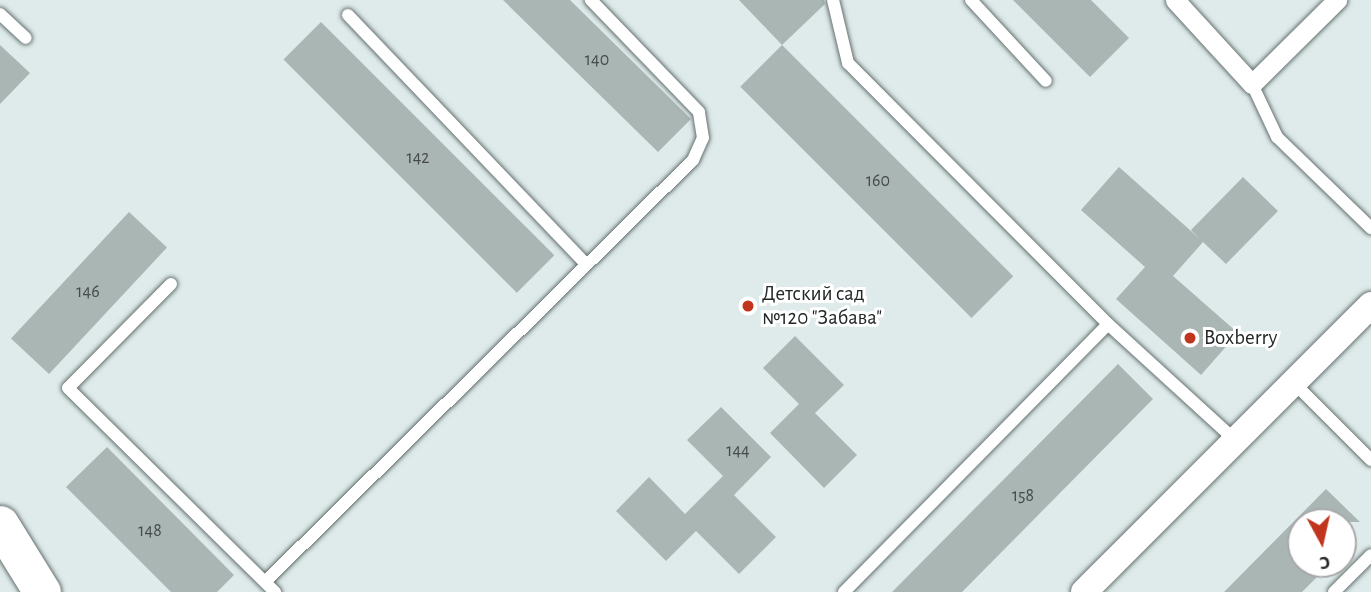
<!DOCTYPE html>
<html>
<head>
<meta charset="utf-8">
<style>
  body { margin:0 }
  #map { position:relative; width:1371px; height:592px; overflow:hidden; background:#deebea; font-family:"Alegreya Sans",sans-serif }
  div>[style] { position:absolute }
  .building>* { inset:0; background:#aab6b4; transform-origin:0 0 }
  .roads { filter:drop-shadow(0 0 2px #667170) drop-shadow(0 0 2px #667170) }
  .service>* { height:12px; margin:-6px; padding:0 6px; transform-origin:6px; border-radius:6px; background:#fff }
  .pedestrian>* { height:19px; margin:-9.5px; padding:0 9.5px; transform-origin:9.5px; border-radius:9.5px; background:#fff }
  .minor>* { height:26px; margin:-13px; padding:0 13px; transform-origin:13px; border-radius:13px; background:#fff }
  .secondary>* { height:37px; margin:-18.5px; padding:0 18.5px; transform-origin:18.5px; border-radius:18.5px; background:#fff }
  .dots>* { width:19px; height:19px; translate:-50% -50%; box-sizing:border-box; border:4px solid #fff; border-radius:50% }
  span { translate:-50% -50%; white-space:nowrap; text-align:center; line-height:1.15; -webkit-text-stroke:6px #fff; paint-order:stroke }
  .number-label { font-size:18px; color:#444b4a }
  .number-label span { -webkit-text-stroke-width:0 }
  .poi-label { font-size:21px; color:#222727 }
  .left { translate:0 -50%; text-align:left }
  .north { position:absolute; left:1287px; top:508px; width:70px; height:70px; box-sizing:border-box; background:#fff; border:2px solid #a7a9a9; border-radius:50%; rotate:172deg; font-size:19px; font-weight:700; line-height:28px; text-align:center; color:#222727 }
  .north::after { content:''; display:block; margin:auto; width:24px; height:32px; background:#c1351e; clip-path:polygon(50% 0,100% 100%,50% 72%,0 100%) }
</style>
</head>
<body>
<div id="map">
  <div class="building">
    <i style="clip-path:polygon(503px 0,570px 0,691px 119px,658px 152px)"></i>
    <i style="clip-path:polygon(739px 0,824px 0,825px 4px,782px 45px)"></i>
    <i style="clip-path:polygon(1013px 0,1091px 0,1129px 38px,1090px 77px)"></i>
    <i style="left:321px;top:22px;width:330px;height:53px;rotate:45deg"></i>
    <i style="clip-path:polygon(0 45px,30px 73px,0 104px)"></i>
    <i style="left:782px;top:45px;width:327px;height:59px;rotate:45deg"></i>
    <i style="clip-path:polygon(1119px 167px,1200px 239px,1191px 230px,1243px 177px,1278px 211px,1226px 264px,1203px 242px,1173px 276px,1238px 333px,1201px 375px,1116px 299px,1145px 267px,1081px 210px)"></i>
    <i style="left:129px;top:212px;width:52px;height:173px;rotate:43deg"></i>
    <i style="clip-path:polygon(795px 336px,844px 385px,815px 413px,857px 455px,824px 488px,770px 433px,799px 404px,763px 368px)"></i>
    <i style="clip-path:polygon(1118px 364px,1153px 399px,962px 592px,892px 592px)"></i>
    <i style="clip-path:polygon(721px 407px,771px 457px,734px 495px,776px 537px,739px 574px,696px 531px,666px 561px,616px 511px,649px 477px,685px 514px,723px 476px,687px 440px)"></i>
    <i style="clip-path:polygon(107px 447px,234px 575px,217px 592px,171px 592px,66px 487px)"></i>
    <i style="clip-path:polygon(1326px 489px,1360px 522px,1301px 522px,1301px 564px,1330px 564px,1302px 592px,1224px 592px)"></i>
  </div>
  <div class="roads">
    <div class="service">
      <i style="left:833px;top:0;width:65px;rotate:76.6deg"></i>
      <i style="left:848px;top:63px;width:368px;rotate:45.1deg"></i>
      <i style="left:1108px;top:324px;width:173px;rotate:42.4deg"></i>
      <i style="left:971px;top:0;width:110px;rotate:47.2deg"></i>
      <i style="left:0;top:14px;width:35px;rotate:43deg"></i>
      <i style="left:348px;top:15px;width:342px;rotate:46.3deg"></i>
      <i style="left:1252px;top:84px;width:59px;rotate:64.7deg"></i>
      <i style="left:1277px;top:137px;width:131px;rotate:44.1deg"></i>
      <i style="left:171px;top:284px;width:146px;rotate:134.7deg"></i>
      <i style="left:68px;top:388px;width:291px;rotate:44.6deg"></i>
      <i style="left:1294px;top:383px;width:109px;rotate:45deg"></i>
      <i style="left:265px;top:582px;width:601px;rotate:-44.6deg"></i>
      <i style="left:693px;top:160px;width:24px;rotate:-66deg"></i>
      <i style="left:703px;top:138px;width:26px;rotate:-99deg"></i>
      <i style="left:699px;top:112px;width:156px;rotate:-134deg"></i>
      <i style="left:844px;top:592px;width:376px;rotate:-45.4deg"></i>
      <i style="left:1334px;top:592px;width:52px;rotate:-45deg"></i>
    </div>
    <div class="pedestrian">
      <i style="left:1175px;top:0;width:114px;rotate:47.5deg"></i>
      <i style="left:1252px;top:84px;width:120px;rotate:-44.7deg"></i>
    </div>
    <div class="minor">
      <i style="left:1084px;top:592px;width:406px;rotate:-45deg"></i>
    </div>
    <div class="secondary">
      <i style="left:0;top:524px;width:80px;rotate:58.3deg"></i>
    </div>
  </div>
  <div class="dots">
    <i style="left:748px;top:306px;background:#c1351e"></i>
    <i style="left:1190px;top:338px;background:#c1351e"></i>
  </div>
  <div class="number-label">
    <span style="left:597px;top:60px">140</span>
    <span style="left:418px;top:158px">142</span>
    <span style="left:878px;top:181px">160</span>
    <span style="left:88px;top:292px">146</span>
    <span style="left:738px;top:451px">144</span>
    <span style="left:1023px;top:496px">158</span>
    <span style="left:150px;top:531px">148</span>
  </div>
  <div class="poi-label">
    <span class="left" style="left:762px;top:306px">Детский сад<br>№120 "Забава"</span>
    <span class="left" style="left:1204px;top:338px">Boxberry</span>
  </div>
  <div class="north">С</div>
</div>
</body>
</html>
